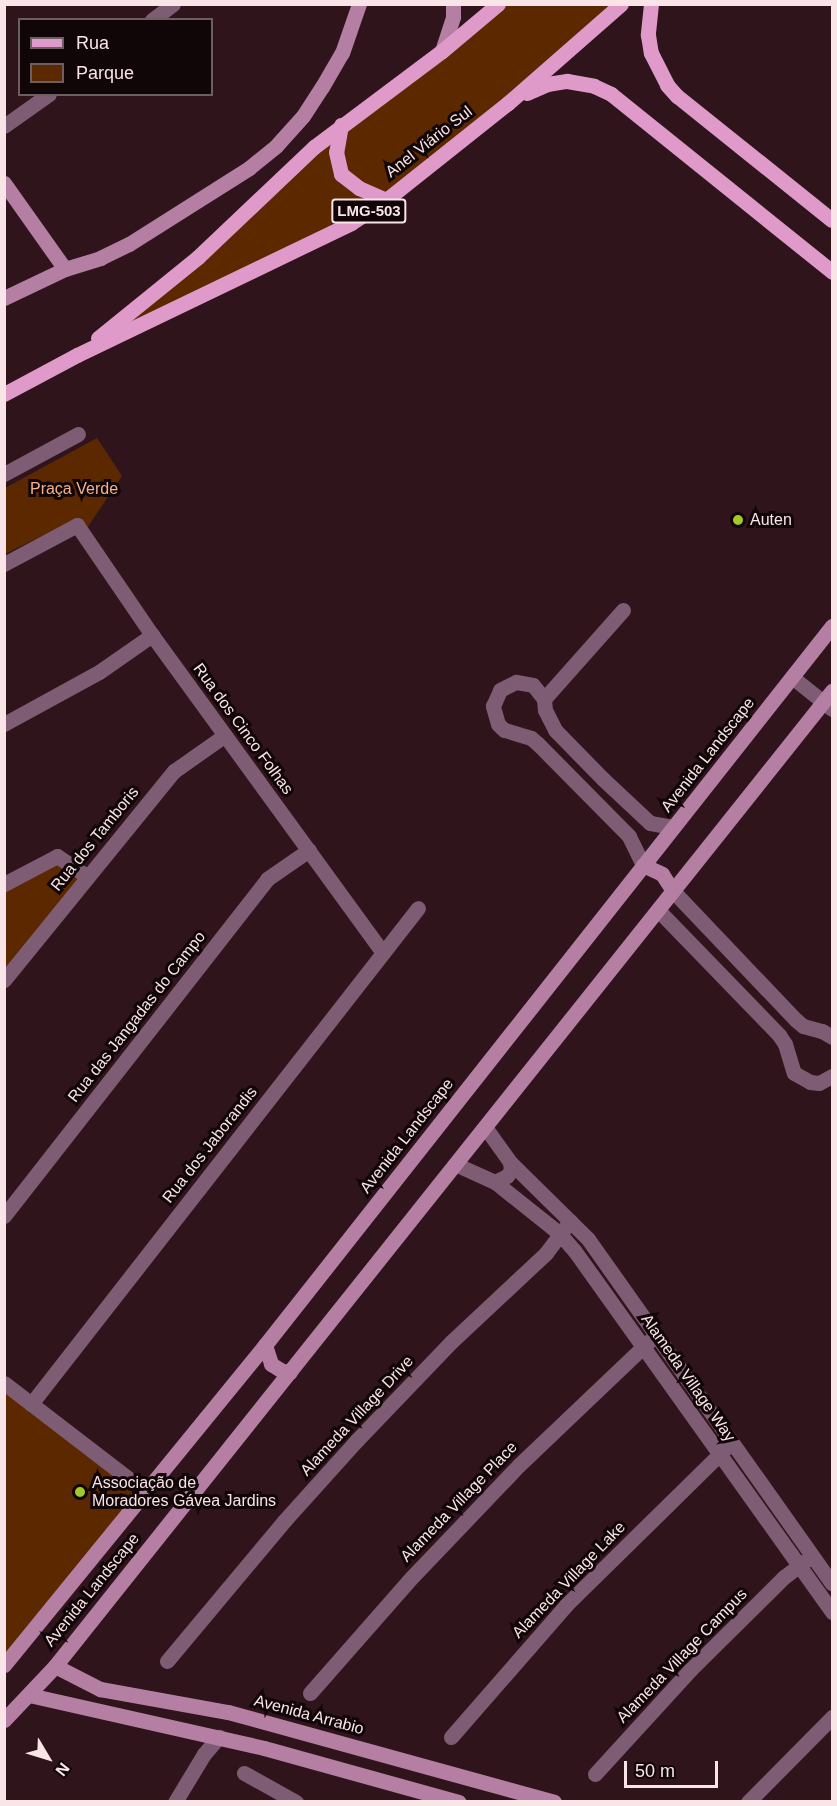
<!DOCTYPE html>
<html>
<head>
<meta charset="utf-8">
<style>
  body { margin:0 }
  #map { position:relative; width:837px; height:1806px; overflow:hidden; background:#30141c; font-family:Arial,sans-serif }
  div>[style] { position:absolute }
  .green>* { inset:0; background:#5c2800 }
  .street>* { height:15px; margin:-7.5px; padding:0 7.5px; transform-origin:7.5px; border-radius:7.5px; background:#7e5c73 }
  .secondary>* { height:15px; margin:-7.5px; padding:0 7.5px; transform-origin:7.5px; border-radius:7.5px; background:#b57fa3 }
  .primary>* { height:15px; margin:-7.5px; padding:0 7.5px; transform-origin:7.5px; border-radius:7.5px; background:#e09ac9 }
  .dots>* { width:16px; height:16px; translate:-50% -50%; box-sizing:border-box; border:3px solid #100507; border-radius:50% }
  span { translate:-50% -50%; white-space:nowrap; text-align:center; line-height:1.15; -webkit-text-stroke:6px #100507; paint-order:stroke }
  .shield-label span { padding:2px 4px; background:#100507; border:2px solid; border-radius:4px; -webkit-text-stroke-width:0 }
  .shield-label { font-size:15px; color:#f9e4e8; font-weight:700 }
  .street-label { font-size:16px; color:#f9e4e8 }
  .park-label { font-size:16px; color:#f3b28d }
  .poi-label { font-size:16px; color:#f9e4e8 }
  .left { translate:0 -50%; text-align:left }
  .frame { position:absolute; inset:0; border:6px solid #f9e4e8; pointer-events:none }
  .legend { position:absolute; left:18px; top:18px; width:195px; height:78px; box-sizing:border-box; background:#100507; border:2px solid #6d5e61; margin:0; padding:8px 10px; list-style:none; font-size:18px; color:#f9e4e8 }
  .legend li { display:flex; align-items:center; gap:12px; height:30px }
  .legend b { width:30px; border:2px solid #6d5e61 }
  .north { position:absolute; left:18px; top:1728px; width:60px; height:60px; -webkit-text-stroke:4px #100507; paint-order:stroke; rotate:128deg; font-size:16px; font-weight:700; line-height:24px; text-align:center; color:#f9e4e8 }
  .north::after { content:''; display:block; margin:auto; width:21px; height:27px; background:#f9e4e8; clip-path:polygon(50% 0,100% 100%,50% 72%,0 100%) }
  .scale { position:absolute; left:624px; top:1761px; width:94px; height:27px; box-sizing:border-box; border:3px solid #f9e4e8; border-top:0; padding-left:8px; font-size:18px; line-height:21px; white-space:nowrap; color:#f9e4e8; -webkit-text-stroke:4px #100507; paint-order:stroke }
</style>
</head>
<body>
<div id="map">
  <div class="green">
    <i style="clip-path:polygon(498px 5px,621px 5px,386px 200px,77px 355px,314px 147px)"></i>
    <i style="clip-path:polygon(97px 438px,122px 476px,83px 534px,70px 522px,5px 554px,5px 488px)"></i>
    <i style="clip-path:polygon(57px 856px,87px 876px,5px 980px,5px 884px)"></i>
    <i style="clip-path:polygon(4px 1383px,146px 1492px,4px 1662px)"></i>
  </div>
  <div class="street">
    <i style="left:152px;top:20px;width:26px;rotate:-37deg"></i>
    <i style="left:4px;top:126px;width:55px;rotate:-35.4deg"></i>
    <i style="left:4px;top:474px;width:84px;rotate:-28.4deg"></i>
    <i style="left:4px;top:564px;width:83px;rotate:-28.1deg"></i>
    <i style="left:77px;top:525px;width:133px;rotate:55.7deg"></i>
    <i style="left:152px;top:635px;width:393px;rotate:54deg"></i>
    <i style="left:792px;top:677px;width:51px;rotate:38.7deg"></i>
    <i style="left:544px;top:699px;width:119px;rotate:-48.4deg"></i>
    <i style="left:4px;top:724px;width:108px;rotate:-28.7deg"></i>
    <i style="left:99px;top:672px;width:65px;rotate:-34.9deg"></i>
    <i style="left:643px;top:865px;width:32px;rotate:-116deg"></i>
    <i style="left:629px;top:836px;width:129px;rotate:-134.7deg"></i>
    <i style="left:538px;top:744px;width:9px;rotate:-139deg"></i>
    <i style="left:531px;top:738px;width:28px;rotate:-163deg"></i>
    <i style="left:504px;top:730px;width:8px;rotate:-135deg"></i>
    <i style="left:498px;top:724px;width:19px;rotate:-106deg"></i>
    <i style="left:493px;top:706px;width:17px;rotate:-66deg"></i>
    <i style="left:500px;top:690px;width:18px;rotate:-27deg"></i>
    <i style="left:516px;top:682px;width:17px;rotate:10deg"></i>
    <i style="left:533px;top:685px;width:18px;rotate:52deg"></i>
    <i style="left:544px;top:699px;width:11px;rotate:85deg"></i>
    <i style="left:545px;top:710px;width:22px;rotate:63deg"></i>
    <i style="left:555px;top:730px;width:69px;rotate:45.6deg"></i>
    <i style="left:603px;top:779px;width:64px;rotate:43.1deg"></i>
    <i style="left:650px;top:823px;width:23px;rotate:10deg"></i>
    <i style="left:4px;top:884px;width:60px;rotate:-27.8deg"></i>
    <i style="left:57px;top:856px;width:36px;rotate:34deg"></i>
    <i style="left:673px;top:891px;width:178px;rotate:46.4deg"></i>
    <i style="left:796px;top:1020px;width:9px;rotate:41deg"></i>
    <i style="left:803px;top:1026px;width:20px;rotate:15deg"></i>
    <i style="left:822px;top:1031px;width:12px;rotate:31deg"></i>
    <i style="left:658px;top:910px;width:174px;rotate:45.9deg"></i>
    <i style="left:779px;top:1035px;width:11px;rotate:56deg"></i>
    <i style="left:785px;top:1044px;width:30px;rotate:73deg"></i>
    <i style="left:794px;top:1073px;width:18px;rotate:29deg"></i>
    <i style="left:810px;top:1082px;width:9px;rotate:6deg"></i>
    <i style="left:819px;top:1083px;width:15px;rotate:-28deg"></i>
    <i style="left:4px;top:980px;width:269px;rotate:-50.9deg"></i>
    <i style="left:174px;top:771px;width:62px;rotate:-35.2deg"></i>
    <i style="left:510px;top:1162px;width:110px;rotate:44.6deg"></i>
    <i style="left:588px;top:1239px;width:422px;rotate:54.7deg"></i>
    <i style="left:455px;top:1164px;width:44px;rotate:24.2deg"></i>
    <i style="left:495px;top:1182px;width:13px;rotate:-27deg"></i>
    <i style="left:507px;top:1176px;width:7px;rotate:-56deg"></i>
    <i style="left:511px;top:1170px;width:8px;rotate:-97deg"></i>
    <i style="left:510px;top:1162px;width:43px;rotate:-125.5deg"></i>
    <i style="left:495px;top:1182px;width:82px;rotate:38.6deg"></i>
    <i style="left:559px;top:1233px;width:23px;rotate:49deg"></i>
    <i style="left:574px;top:1250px;width:445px;rotate:54.5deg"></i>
    <i style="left:4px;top:1216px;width:427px;rotate:-52deg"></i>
    <i style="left:267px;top:879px;width:51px;rotate:-34.6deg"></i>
    <i style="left:4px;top:1383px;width:179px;rotate:37.5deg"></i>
    <i style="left:31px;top:1404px;width:629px;rotate:-52.04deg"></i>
    <i style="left:167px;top:1661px;width:182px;rotate:-50.1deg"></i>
    <i style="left:284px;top:1521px;width:109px;rotate:-48deg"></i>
    <i style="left:357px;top:1440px;width:136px;rotate:-46.2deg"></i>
    <i style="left:451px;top:1342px;width:130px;rotate:-43.1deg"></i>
    <i style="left:546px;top:1253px;width:40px;rotate:-53deg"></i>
    <i style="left:310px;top:1693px;width:154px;rotate:-48.7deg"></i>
    <i style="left:412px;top:1577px;width:155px;rotate:-46.3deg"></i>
    <i style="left:519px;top:1465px;width:180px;rotate:-43.6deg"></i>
    <i style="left:451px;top:1737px;width:175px;rotate:-48.9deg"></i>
    <i style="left:566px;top:1605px;width:224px;rotate:-44.5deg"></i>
    <i style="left:244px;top:1773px;width:60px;rotate:29.1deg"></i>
    <i style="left:595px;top:1774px;width:141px;rotate:-47.6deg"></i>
    <i style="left:690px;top:1670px;width:132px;rotate:-44.7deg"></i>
    <i style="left:784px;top:1577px;width:26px;rotate:-37deg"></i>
    <i style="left:175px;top:1802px;width:56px;rotate:-58.9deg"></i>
    <i style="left:204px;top:1754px;width:23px;rotate:-49deg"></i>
    <i style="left:748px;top:1802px;width:120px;rotate:-45.3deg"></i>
  </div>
  <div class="secondary">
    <i style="left:442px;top:51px;width:36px;rotate:-72deg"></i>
    <i style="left:453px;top:17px;width:13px;rotate:-90deg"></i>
    <i style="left:4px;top:183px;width:105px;rotate:54.7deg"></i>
    <i style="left:4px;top:298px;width:68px;rotate:-25.4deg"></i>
    <i style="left:65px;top:269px;width:37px;rotate:-17deg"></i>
    <i style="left:100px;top:258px;width:32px;rotate:-26deg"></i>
    <i style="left:129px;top:244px;width:142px;rotate:-32.3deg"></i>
    <i style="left:249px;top:168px;width:35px;rotate:-39deg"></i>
    <i style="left:276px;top:146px;width:40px;rotate:-48deg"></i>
    <i style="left:303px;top:116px;width:35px;rotate:-57deg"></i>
    <i style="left:322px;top:87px;width:39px;rotate:-60deg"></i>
    <i style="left:342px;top:53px;width:52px;rotate:-70.9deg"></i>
    <i style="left:643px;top:865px;width:21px;rotate:25deg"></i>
    <i style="left:662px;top:874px;width:20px;rotate:57deg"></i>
    <i style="left:265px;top:1345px;width:20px;rotate:72deg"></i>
    <i style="left:271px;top:1364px;width:13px;rotate:32deg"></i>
    <i style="left:282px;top:1371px;width:8px;rotate:7deg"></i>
    <i style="left:4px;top:1665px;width:413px;rotate:-50.8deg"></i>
    <i style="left:265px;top:1345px;width:916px;rotate:-51.74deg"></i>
    <i style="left:55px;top:1666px;width:51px;rotate:27.1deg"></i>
    <i style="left:100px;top:1689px;width:130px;rotate:10.2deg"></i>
    <i style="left:228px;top:1712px;width:338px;rotate:15.4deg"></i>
    <i style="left:29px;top:1695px;width:241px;rotate:12.7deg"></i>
    <i style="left:264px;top:1748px;width:202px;rotate:15.5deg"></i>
    <i style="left:4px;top:1720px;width:74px;rotate:-46.6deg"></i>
    <i style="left:55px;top:1666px;width:1247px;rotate:-51.45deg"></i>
  </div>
  <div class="primary">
    <i style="left:651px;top:4px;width:31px;rotate:96deg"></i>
    <i style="left:648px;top:35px;width:18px;rotate:81deg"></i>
    <i style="left:651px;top:53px;width:36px;rotate:63deg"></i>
    <i style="left:667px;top:85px;width:15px;rotate:48deg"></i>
    <i style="left:677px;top:96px;width:198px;rotate:38.7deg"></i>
    <i style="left:527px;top:93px;width:22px;rotate:-24deg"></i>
    <i style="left:547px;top:84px;width:20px;rotate:-9deg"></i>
    <i style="left:567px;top:81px;width:27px;rotate:10deg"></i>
    <i style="left:594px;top:86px;width:19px;rotate:25deg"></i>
    <i style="left:611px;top:94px;width:284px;rotate:38.8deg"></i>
    <i style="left:341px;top:125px;width:27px;rotate:100deg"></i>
    <i style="left:336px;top:152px;width:23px;rotate:77deg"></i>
    <i style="left:341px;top:174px;width:23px;rotate:38deg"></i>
    <i style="left:359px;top:188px;width:30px;rotate:24deg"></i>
    <i style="left:98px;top:338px;width:129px;rotate:-39deg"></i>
    <i style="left:198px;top:257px;width:160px;rotate:-43.5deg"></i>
    <i style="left:314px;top:147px;width:160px;rotate:-36.9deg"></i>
    <i style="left:442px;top:51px;width:73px;rotate:-40deg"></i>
    <i style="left:4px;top:394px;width:83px;rotate:-28.1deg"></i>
    <i style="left:77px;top:355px;width:304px;rotate:-25.7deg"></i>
    <i style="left:351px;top:223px;width:42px;rotate:-33.3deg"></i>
    <i style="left:386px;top:200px;width:156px;rotate:-38.5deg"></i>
    <i style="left:508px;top:103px;width:150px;rotate:-41.2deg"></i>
  </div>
  <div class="dots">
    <i style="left:738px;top:520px;background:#a3c926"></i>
    <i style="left:80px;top:1492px;background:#a3c926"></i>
  </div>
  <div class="shield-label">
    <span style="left:369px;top:211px">LMG-503</span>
  </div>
  <div class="street-label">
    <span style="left:429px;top:142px;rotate:-38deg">Anel Viário Sul</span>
    <span style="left:243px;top:729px;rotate:54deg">Rua dos Cinco Folhas</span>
    <span style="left:708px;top:755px;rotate:-52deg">Avenida Landscape</span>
    <span style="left:95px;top:839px;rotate:-51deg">Rua dos Tamboris</span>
    <span style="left:137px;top:1017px;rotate:-52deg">Rua das Jangadas do Campo</span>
    <span style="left:407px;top:1136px;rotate:-52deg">Avenida Landscape</span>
    <span style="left:210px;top:1145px;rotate:-52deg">Rua dos Jaborandis</span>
    <span style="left:688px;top:1378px;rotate:55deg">Alameda Village Way</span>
    <span style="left:357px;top:1416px;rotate:-47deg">Alameda Village Drive</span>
    <span style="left:459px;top:1502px;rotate:-46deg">Alameda Village Place</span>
    <span style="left:569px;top:1580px;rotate:-46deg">Alameda Village Lake</span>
    <span style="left:92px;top:1590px;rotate:-51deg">Avenida Landscape</span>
    <span style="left:682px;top:1656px;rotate:-46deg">Alameda Village Campus</span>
    <span style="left:309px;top:1715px;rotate:15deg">Avenida Arrabio</span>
  </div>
  <div class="park-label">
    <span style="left:74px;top:489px">Praça Verde</span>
  </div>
  <div class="poi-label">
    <span class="left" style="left:750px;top:520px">Auten</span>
    <span class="left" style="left:92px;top:1492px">Associação de<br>Moradores Gávea Jardins</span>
  </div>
  <div class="frame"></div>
  <ul class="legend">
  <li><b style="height:8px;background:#e09ac9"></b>Rua</li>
  <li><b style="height:16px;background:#5c2800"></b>Parque</li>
  </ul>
  <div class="north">N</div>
  <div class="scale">50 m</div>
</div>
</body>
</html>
